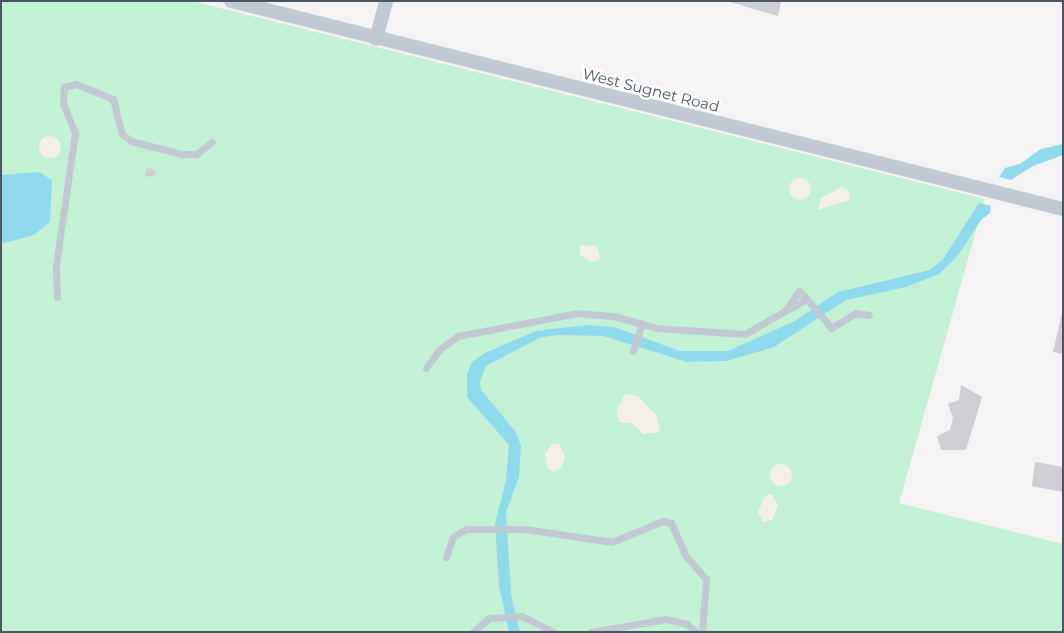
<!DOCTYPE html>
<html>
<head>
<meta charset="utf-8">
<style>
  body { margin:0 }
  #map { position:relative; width:1064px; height:633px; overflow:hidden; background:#f5f3f3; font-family:Montserrat,sans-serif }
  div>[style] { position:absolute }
  .green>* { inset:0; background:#c3f1d5 }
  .sand>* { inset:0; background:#f5f0e5 }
  .round { border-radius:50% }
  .water>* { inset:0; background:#90daee }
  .building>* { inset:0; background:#cdcfd5 }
  .lane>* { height:7px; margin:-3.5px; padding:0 3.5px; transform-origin:3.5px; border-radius:3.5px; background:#c1cad2 }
  .street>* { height:14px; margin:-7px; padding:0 7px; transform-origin:7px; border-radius:7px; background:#c1cad2 }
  span { translate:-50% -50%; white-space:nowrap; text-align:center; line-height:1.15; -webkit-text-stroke:5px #fff; paint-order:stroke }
  .street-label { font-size:15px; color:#4a5661 }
  .frame { position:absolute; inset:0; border:2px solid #4a5661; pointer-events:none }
</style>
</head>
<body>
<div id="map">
  <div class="green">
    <i style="clip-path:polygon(1px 1px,192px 1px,985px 199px,899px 503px,1063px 544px,1063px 632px,1px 632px)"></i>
  </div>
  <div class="sand">
    <i class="round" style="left:39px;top:136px;width:22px;height:22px"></i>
    <i class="round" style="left:789px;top:178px;width:22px;height:22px"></i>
    <i style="clip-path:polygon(842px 187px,850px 192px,850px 200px,818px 210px,821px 198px)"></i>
    <i style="clip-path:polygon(580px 245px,597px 246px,601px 259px,592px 262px,580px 255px)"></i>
    <i style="clip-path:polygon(625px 394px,638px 396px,657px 416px,660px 432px,643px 434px,632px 423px,620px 423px,616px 411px)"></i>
    <i style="clip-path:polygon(553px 443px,559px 444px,565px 457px,561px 468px,554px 472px,548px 469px,545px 453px)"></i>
    <i class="round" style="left:770px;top:464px;width:22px;height:22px"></i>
    <i style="clip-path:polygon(772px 494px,778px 506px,772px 520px,763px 522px,758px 512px,765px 496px)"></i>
  </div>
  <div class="water">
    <i style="clip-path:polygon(1063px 144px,1063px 155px,1033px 166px,1011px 180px,999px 177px,1005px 168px,1020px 164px,1041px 149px)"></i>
    <i style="clip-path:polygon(39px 172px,52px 180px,50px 222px,34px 235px,1px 244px,1px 175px)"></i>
    <i style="clip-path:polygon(979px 203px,991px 206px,990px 213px,981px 220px,957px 257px,939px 274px,906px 287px,846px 300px,774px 347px,726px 361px,687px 362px,603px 336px,555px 335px,539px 338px,486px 366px,480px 381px,481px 390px,516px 432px,521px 446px,519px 477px,506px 512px,511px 594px,520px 632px,509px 632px,499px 586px,495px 524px,506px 480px,509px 445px,467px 397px,467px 374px,472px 362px,485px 353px,536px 331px,586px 325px,614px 327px,680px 351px,728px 351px,795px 321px,838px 292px,930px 270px,943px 259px)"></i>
  </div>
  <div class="building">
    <i style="clip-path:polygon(727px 1px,781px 1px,778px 16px)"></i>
    <i style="clip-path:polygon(147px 168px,156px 170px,154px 177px,145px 176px)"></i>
    <i style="clip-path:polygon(1062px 313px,1063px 313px,1063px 354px,1053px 352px)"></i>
    <i style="clip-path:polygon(961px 385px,982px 397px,966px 450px,941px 450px,937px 436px,950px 430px,953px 418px,948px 404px,959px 400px)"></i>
    <i style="clip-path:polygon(1035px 462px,1063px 467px,1063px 492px,1032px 486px)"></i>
  </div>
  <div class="lane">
    <i style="left:57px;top:297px;width:32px;rotate:-92deg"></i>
    <i style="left:56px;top:265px;width:133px;rotate:-81.8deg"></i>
    <i style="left:75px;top:133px;width:31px;rotate:-112deg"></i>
    <i style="left:63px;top:104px;width:17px;rotate:-87deg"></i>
    <i style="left:64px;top:87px;width:12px;rotate:-14deg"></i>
    <i style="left:76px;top:84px;width:40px;rotate:22deg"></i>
    <i style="left:113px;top:99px;width:36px;rotate:76deg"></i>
    <i style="left:122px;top:134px;width:11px;rotate:38deg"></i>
    <i style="left:131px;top:141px;width:53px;rotate:14.3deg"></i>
    <i style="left:182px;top:154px;width:14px"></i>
    <i style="left:196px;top:154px;width:20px;rotate:-37deg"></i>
    <i style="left:807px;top:299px;width:38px;rotate:50deg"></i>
    <i style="left:831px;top:328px;width:29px;rotate:-31deg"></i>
    <i style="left:856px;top:313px;width:13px;rotate:9deg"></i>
    <i style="left:633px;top:351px;width:29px;rotate:-72deg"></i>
    <i style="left:426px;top:368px;width:24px;rotate:-54deg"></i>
    <i style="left:440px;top:349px;width:22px;rotate:-36deg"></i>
    <i style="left:458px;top:336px;width:121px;rotate:-10.9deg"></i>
    <i style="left:577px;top:313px;width:36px;rotate:5deg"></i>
    <i style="left:613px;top:316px;width:46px;rotate:15.3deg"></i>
    <i style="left:657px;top:328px;width:88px;rotate:3.9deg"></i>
    <i style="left:745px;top:334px;width:46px;rotate:-29.9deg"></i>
    <i style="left:785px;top:311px;width:24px;rotate:-55deg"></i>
    <i style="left:799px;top:291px;width:11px;rotate:45deg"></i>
    <i style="left:807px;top:299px;width:25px;rotate:151deg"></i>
    <i style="left:446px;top:557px;width:21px;rotate:-71deg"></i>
    <i style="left:453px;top:537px;width:15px;rotate:-32deg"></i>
    <i style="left:466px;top:529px;width:59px"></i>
    <i style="left:525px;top:529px;width:88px;rotate:8.5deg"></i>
    <i style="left:612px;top:542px;width:55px;rotate:-22.4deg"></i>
    <i style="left:663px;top:521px;width:8px;rotate:14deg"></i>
    <i style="left:671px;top:523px;width:35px;rotate:66deg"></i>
    <i style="left:685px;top:555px;width:32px;rotate:49deg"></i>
    <i style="left:706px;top:579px;width:53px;rotate:94.3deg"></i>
    <i style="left:473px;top:632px;width:21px;rotate:-41deg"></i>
    <i style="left:489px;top:618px;width:33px;rotate:-3deg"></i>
    <i style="left:522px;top:616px;width:35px;rotate:27deg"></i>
    <i style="left:591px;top:632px;width:76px;rotate:-9.8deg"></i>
    <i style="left:666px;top:619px;width:22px;rotate:13deg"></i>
    <i style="left:687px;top:624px;width:12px;rotate:42deg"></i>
  </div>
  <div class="street">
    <i style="left:231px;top:1px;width:858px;rotate:14.04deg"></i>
    <i style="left:376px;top:39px;width:39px;rotate:-75deg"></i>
  </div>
  <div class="street-label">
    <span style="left:651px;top:90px;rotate:14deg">West Sugnet Road</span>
  </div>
  <div class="frame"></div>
</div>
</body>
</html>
